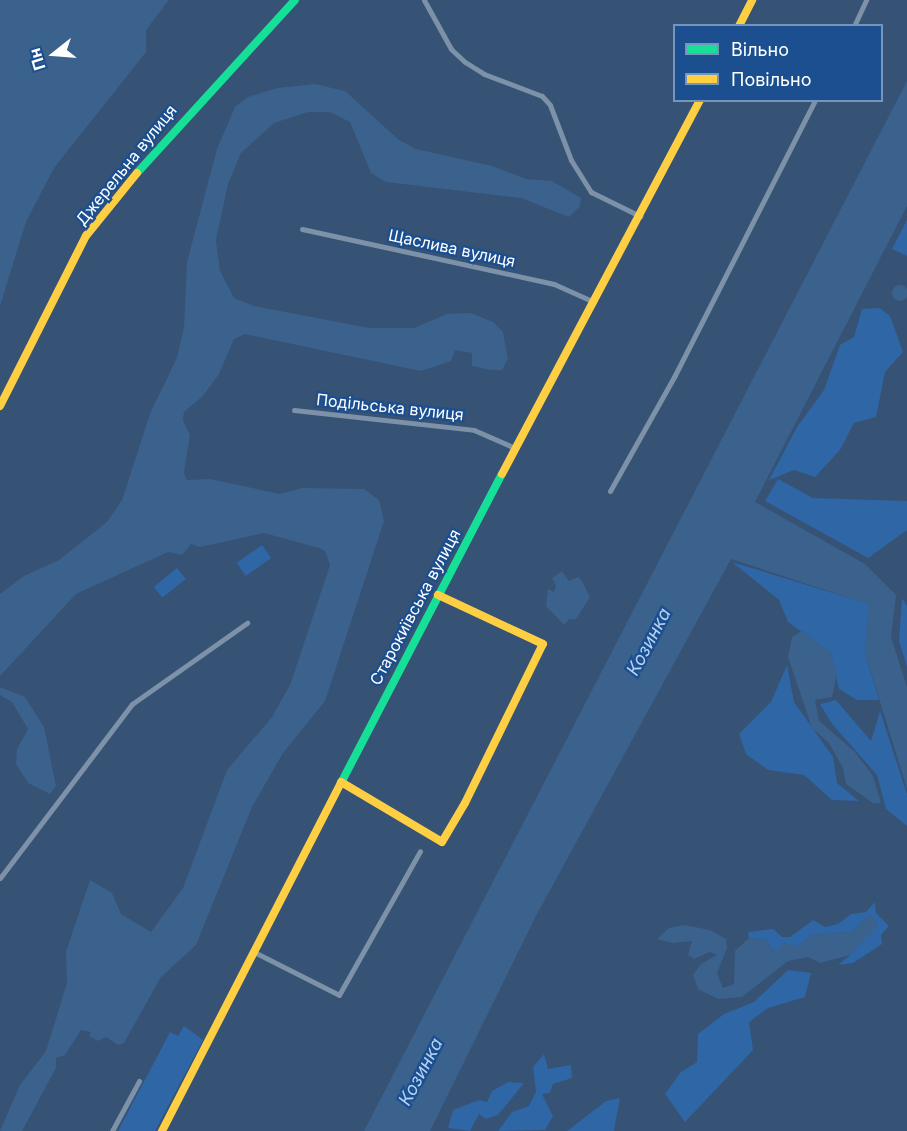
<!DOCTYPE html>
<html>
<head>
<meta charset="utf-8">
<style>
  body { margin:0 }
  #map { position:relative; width:907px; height:1131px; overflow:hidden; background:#365274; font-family:Inter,sans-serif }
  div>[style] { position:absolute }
  .green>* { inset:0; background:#2f66a5; transform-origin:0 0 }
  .water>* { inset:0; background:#3b618d }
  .round { border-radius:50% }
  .street>* { height:5px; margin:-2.5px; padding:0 2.5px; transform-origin:2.5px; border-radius:2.5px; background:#7d92a8 }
  .fast>* { height:8px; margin:-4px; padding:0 4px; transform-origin:4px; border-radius:4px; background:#16e098 }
  .slow>* { height:8px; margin:-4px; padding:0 4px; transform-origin:4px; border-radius:4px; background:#ffcf43 }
  span { translate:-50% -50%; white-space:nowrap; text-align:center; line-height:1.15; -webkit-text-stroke:4.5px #1b4f8f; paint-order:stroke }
  .street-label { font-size:16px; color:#fff }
  .water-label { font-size:18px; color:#b5d3f5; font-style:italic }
  .legend { position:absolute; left:673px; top:24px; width:210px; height:78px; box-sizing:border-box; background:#1b4f8f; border:2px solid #7695bc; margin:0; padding:8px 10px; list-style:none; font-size:18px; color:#fff }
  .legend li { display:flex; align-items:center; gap:12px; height:30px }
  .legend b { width:30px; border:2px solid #7695bc }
  .north { position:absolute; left:24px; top:24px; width:60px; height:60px; -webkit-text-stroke:4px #1b4f8f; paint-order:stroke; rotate:253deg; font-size:16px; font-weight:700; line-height:24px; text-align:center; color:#fff }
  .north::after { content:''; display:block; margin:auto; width:21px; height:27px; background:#fff; clip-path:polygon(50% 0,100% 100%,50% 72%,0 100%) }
</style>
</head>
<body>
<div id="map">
  <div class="green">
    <i style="clip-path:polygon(907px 220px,907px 256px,892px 249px)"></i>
    <i style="clip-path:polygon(880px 308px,890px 316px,903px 352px,885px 372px,876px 417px,854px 423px,840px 450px,815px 477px,794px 470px,769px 480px,797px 427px,824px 390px,840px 345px,854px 337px,862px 309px)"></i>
    <i style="clip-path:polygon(778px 479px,813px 498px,907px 501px,907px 530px,868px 558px,765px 501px)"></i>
    <i style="left:262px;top:545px;width:16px;height:31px;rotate:55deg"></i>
    <i style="clip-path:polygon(732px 562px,869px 604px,865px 653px,879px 700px,857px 700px,839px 689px,831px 653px,788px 622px,779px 600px)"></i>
    <i style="left:177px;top:568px;width:14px;height:30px;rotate:51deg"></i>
    <i style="clip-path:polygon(902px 598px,907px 606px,907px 667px,899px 641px)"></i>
    <i style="clip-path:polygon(787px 665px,794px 702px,833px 757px,837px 783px,859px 801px,832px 800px,804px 775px,768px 770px,746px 754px,739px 734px,771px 702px)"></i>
    <i style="clip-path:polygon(836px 700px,871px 741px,880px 711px,907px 794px,907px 826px,886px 809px,877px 775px,832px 724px,820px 704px)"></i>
    <i style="clip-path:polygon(875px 902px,876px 913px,889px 926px,881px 935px,882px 944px,853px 963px,838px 965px,850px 955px,871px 914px,852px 932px,811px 935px,799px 946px,774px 952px,766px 940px,749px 938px,748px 932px,773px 929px,782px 937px,790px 937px,813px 920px,825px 927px,838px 924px,851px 914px,866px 912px)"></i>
    <i style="clip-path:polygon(788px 970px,811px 973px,805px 997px,768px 1008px,749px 1022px,753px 1050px,685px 1122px,665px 1094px,681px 1072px,697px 1062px,698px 1034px,724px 1014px,754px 1002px)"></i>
    <i style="clip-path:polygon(184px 1026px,203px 1040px,155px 1131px,118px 1131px,170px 1032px,178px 1036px)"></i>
    <i style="clip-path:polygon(544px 1054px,548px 1069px,571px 1065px,572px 1078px,553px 1084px,550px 1093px,542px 1094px,553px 1116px,545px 1130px,498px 1131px,512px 1112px,529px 1106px,536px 1092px,533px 1067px)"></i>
    <i style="clip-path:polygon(508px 1082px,524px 1083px,498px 1115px,486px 1119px,479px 1114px,470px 1131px,448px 1128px,453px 1110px,479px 1100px,487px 1102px,492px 1091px)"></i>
    <i style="clip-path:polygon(620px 1098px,614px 1131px,567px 1131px,606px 1101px)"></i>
  </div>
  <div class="water">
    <i style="clip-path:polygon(0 0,169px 0,146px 30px,146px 52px,54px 168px,26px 222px,0 306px)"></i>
    <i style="clip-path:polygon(907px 81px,907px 206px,755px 502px,865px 564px,896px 595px,891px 637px,907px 687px,907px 789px,865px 653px,868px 604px,731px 559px,536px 916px,430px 1131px,364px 1131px)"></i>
    <i style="clip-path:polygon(315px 84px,345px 91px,399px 140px,416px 149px,492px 166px,526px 179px,552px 181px,581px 198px,580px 206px,569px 217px,521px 198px,386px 182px,371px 173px,350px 122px,330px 112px,308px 112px,274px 123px,241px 153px,228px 184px,216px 240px,220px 271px,234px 298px,254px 306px,369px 328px,414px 328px,447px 314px,471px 313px,493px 322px,503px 332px,508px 359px,502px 370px,491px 370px,472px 366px,472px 353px,455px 350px,451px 361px,421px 371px,245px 334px,234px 339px,219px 374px,203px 396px,184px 412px,183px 420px,190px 435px,184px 473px,187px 480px,210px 479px,280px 494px,302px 488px,364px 489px,379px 500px,384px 521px,325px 701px,283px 753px,252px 807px,196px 945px,161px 977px,124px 1043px,118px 1045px,106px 1037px,98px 1041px,89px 1036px,91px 1032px,81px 1030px,65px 1055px,56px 1058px,56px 1068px,22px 1131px,0 1131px,20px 1085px,46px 1051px,67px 983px,66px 952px,90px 880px,112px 893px,121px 914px,151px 932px,183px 888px,227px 770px,272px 717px,290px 685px,330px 565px,325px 551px,319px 548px,264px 533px,200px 547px,191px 544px,182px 555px,168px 552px,76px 594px,0 676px,0 594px,24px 576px,59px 560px,107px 522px,122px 500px,151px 411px,177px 358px,184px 327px,187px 262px,217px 149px,235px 107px,248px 97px,277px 88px)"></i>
    <i class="round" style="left:892px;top:285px;width:16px;height:16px"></i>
    <i style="clip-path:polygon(562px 571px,569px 581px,578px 577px,582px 581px,590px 597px,576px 619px,569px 619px,564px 625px,546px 606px,548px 589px,554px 592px,556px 586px,552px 578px)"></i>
    <i style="clip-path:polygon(802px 631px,831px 653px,837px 674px,832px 697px,815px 700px,819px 721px,854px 751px,873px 776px,881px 803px,873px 803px,846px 784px,843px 768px,829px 743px,812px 728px,788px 657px,792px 637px)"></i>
    <i style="clip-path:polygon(0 687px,25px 697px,44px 727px,56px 786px,50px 794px,28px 783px,16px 764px,17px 749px,28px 729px,12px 702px,0 695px)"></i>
    <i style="clip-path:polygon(871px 914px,878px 925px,850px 955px,820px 963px,808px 957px,788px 961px,742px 997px,718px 999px,698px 989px,693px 975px,701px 964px,717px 955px,710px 952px,694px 959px,688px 955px,692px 941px,672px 943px,657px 939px,669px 928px,685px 925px,710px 930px,726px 939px,727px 948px,717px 973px,723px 988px,734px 984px,735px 951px,749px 938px,766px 940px,774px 952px,784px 943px,799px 946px,811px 935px,852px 932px)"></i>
  </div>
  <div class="street">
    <i style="left:424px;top:0;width:56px;rotate:61.1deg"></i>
    <i style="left:451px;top:49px;width:19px;rotate:43deg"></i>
    <i style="left:465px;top:62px;width:22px;rotate:32deg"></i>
    <i style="left:484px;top:74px;width:62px;rotate:20.8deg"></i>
    <i style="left:542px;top:96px;width:12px;rotate:48deg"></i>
    <i style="left:550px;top:105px;width:59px;rotate:69.1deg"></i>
    <i style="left:571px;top:160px;width:38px;rotate:58deg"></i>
    <i style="left:591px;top:192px;width:55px;rotate:26.1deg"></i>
    <i style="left:854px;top:26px;width:29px;rotate:-65deg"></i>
    <i style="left:302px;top:229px;width:258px;rotate:12.3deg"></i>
    <i style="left:554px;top:284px;width:44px;rotate:24.2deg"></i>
    <i style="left:294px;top:410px;width:181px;rotate:6.3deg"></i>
    <i style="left:474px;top:430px;width:45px;rotate:23.7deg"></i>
    <i style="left:610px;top:491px;width:131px;rotate:-60.7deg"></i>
    <i style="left:674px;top:377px;width:311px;rotate:-63deg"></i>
    <i style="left:0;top:878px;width:218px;rotate:-52.8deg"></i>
    <i style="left:132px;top:704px;width:141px;rotate:-35.2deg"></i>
    <i style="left:254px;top:952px;width:95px;rotate:26.8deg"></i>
    <i style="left:339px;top:995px;width:165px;rotate:-60.6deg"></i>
    <i style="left:112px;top:1131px;width:57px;rotate:-61.6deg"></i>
  </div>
  <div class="fast">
    <i style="left:137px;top:173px;width:234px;rotate:-47.6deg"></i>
    <i style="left:341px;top:783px;width:348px;rotate:-62.5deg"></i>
  </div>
  <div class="slow">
    <i style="left:739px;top:26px;width:29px;rotate:-63deg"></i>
    <i style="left:0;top:406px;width:191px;rotate:-63.2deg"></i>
    <i style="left:86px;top:236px;width:81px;rotate:-51deg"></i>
    <i style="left:502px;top:474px;width:423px;rotate:-62.1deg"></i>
    <i style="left:341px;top:782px;width:117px;rotate:30.7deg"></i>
    <i style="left:442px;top:842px;width:45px;rotate:-59.5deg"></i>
    <i style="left:465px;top:803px;width:177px;rotate:-63.9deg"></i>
    <i style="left:543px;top:644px;width:116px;rotate:-155deg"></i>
    <i style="left:162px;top:1131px;width:391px;rotate:-62.8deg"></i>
  </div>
  <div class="street-label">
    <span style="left:126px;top:165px;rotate:-51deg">Джерельна вулиця</span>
    <span style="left:452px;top:248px;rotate:12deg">Щаслива вулиця</span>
    <span style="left:390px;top:407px;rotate:6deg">Подільська вулиця</span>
    <span style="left:415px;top:607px;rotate:-62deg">Старокиївська вулиця</span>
  </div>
  <div class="water-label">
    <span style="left:649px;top:642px;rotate:-62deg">Козинка</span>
    <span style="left:421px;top:1072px;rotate:-62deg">Козинка</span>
  </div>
  <ul class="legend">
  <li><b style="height:8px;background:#16e098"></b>Вільно</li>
  <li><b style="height:8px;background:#ffcf43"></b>Повільно</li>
  </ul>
  <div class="north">Пн</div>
</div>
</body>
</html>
